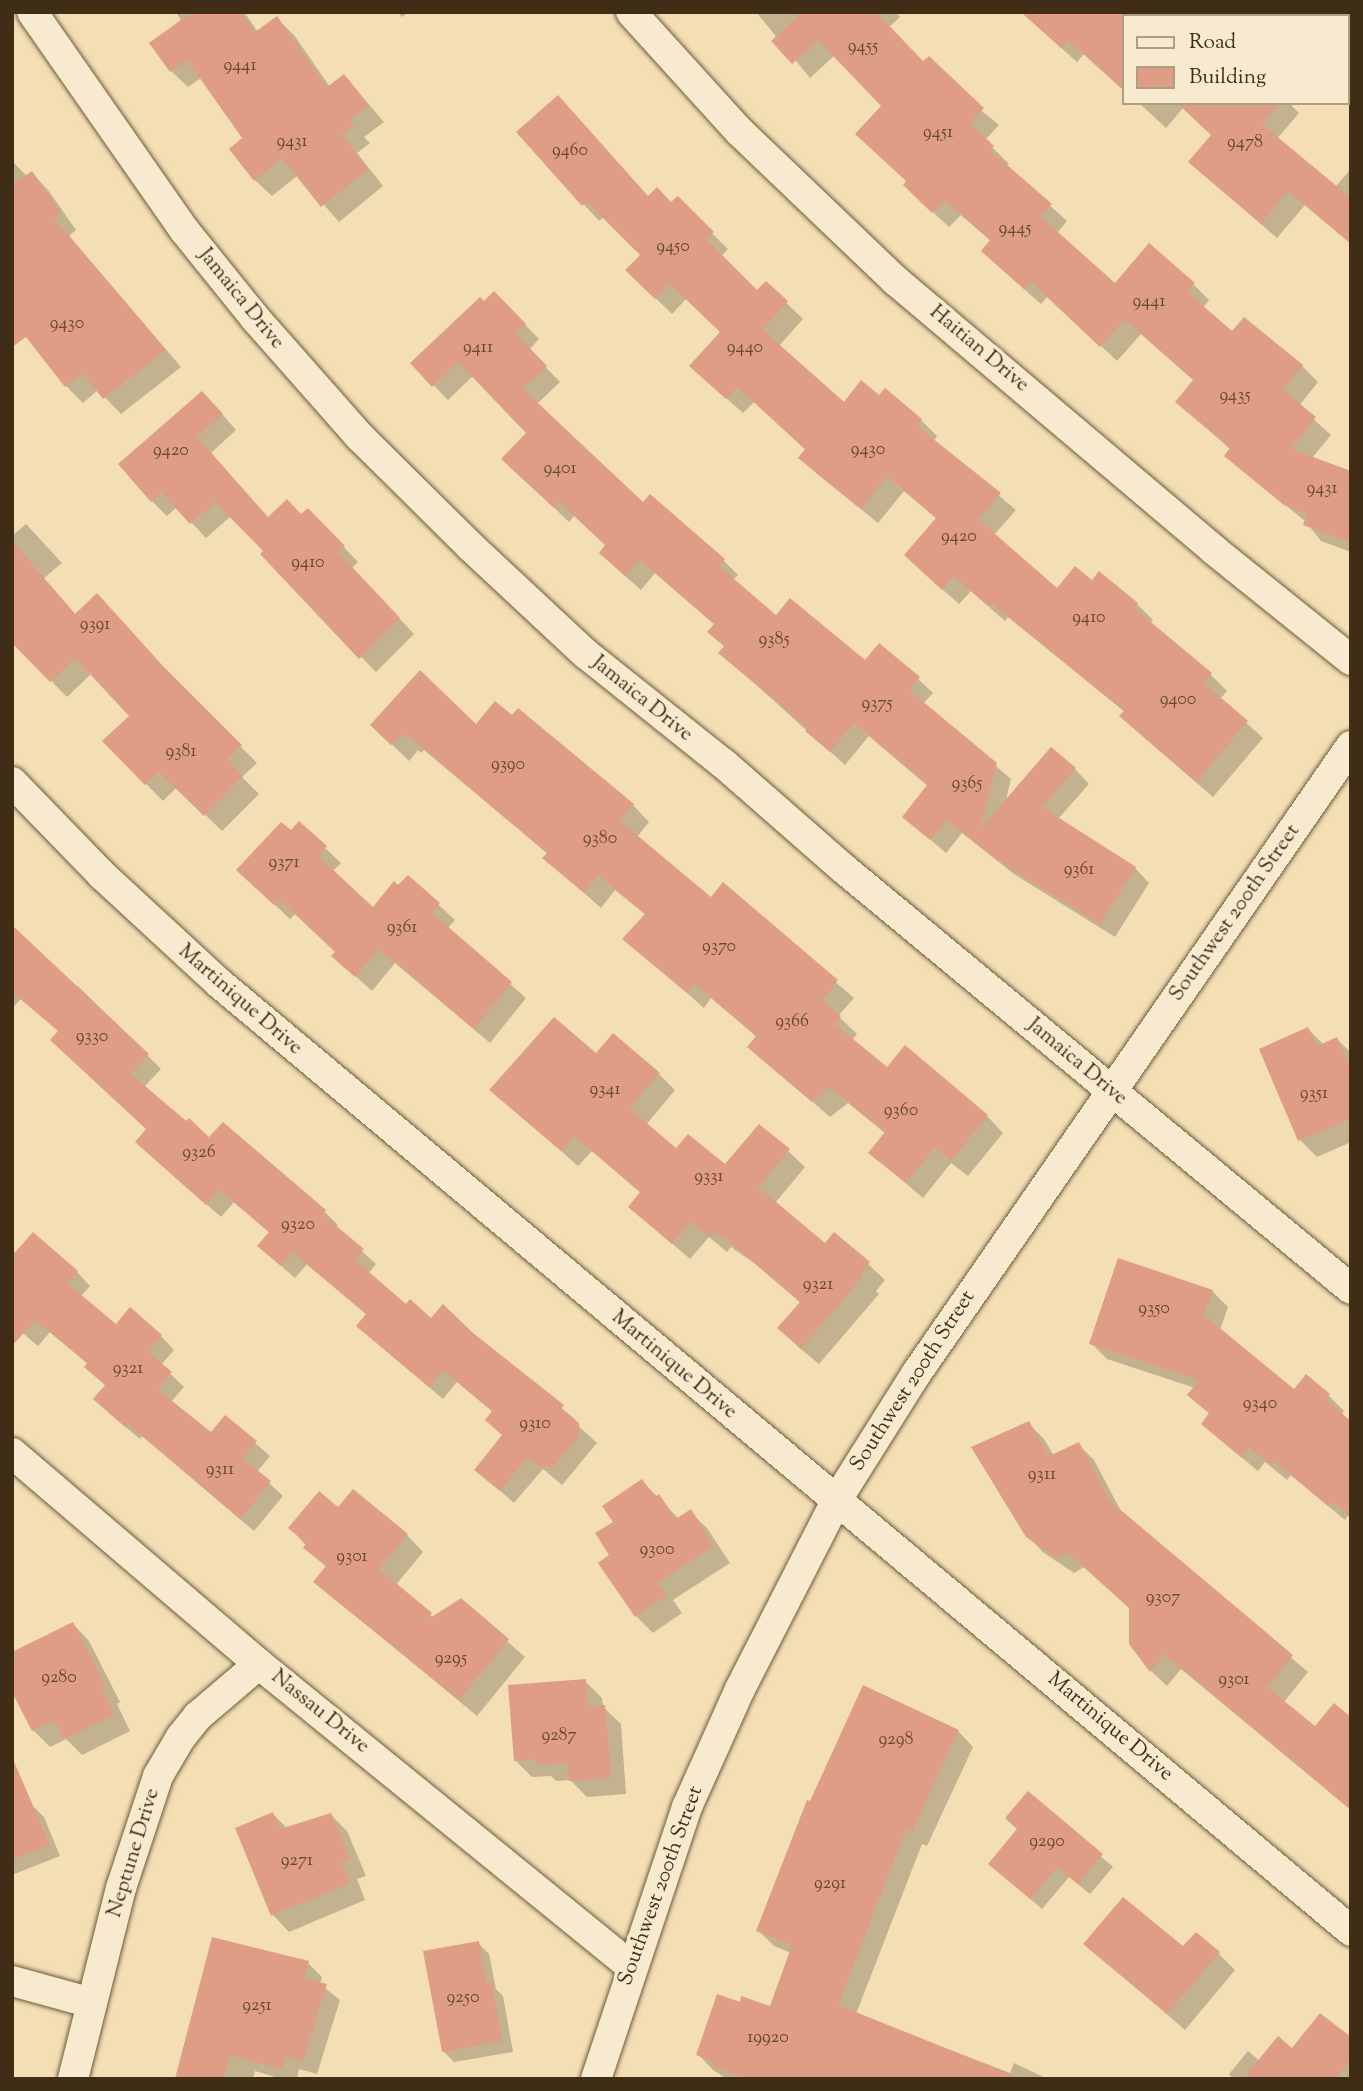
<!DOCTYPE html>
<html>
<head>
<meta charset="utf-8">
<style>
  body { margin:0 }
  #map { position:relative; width:1363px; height:2091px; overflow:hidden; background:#f4dfb4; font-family:"Sorts Mill Goudy",serif }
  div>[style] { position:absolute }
  .shadow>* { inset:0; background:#0003 }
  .building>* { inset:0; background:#de9d84 }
  .roads { filter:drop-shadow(0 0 2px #6d5a3d) drop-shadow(0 0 2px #6d5a3d) }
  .minor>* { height:30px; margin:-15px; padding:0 15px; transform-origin:15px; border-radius:15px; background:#f8eace }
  span { translate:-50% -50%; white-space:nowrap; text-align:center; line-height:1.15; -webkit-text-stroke:7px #f8eace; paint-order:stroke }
  .number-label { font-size:18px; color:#684931 }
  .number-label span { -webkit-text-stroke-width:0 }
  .street-label { font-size:21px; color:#402d15 }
  .frame { position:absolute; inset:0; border:14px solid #402d15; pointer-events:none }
  .legend { position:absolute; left:1122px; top:14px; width:228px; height:91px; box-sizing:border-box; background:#f8eace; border:2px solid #ae9e84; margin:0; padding:9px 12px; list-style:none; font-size:21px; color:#402d15 }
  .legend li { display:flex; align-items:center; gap:14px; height:35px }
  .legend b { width:35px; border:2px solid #ae9e84 }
</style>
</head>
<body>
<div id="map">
  <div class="shadow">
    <i style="clip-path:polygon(176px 12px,244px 12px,258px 32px,277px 19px,294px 35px,330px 87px,344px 76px,384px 122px,364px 137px,370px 143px,357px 153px,383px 186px,339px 222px,298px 175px,272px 196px,255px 180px,244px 139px,201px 78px,188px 87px,171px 71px,182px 22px)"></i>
    <i style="clip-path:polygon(397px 12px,409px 12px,402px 17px)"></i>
    <i style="clip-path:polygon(756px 12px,896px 12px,900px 17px,889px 27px,924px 64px,999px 125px,985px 140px,1009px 164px,1006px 166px,1067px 221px,1057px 233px,1115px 286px,1193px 284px,1209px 300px,1203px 308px,1233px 334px,1302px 366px,1318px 382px,1299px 406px,1331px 435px,1312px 458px,1351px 473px,1351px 552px,1321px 541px,1306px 522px,1226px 456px,1231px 450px,1178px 402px,1195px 381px,1141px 334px,1117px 361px,1048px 296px,1041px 304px,999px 267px,992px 242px,961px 215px,949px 227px,921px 201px,908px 182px,884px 106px,835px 55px,810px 78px)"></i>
    <i style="clip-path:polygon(1021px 12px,1128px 12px,1131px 15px,1134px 12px,1158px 12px,1162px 16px,1123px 16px,1123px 89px,1084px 54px,1077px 62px)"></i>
    <i style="clip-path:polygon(1168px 12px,1178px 12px,1182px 16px,1165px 16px)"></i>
    <i style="clip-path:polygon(1139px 103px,1289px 103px,1299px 113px,1277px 139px,1335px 187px,1351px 169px,1351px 244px,1305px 205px,1277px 238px,1190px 162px,1213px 135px,1183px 108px,1166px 128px)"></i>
    <i style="clip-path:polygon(518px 132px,649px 198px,672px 204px,677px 199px,728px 249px,721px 256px,757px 293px,766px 283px,803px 319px,779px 346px,844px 404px,879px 397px,921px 420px,937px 436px,934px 441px,1016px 510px,994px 535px,1057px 591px,1092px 583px,1099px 574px,1137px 604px,1153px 620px,1150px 624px,1211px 675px,1227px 691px,1220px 699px,1263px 738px,1213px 797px,1138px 732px,1125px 712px,1008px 617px,1005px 621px,971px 591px,959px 604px,922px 571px,937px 519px,904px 491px,878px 523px,816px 473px,800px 457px,806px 450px,754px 402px,743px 413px,708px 382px,722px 332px,687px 298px,672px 314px,627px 270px,643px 255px,604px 217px,599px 221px)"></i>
    <i style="clip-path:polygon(12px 161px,27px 176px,32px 173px,48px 190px,76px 230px,69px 236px,181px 367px,121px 414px,98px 390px,83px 403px,66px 386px,12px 293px)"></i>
    <i style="clip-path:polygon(494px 293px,539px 339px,529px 350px,560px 382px,537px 404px,643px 505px,724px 561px,738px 575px,733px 580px,777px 617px,865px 662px,918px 679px,933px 693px,923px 704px,1011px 779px,1005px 804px,1075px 769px,1089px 784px,1058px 819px,1135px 868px,1149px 883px,1115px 937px,1014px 874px,962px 833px,946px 853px,904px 817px,928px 786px,869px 736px,845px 765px,721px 653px,725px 647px,710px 632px,715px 625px,655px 573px,641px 590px,615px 567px,607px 546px,575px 515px,569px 522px,518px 473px,529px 433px,474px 375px,448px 400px,413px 364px)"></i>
    <i style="clip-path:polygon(217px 408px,236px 430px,211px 453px,269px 519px,302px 516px,308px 510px,358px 562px,352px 568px,414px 634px,376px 672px,262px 554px,266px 551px,231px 516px,206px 538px,177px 507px,167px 516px,152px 501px)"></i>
    <i style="clip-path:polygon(26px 524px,62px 563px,44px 578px,76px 615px,178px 684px,257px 763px,242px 777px,259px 794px,222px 831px,177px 787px,163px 801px,104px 741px,132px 716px,92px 673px,67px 697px,29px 658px,12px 628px,12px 536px)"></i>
    <i style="clip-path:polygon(372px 725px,476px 727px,633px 805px,649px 822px,637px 837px,711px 899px,723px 885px,854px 998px,838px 1016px,857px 1034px,852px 1040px,887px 1070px,987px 1116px,1003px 1133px,968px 1176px,951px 1163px,923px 1198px,870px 1153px,886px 1134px,848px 1103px,830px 1117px,749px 1046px,757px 1037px,711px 998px,704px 1008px,625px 939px,646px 915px,615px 890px,601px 908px,545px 858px,548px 854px,424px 750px,421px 753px,418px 750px,409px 761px)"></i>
    <i style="clip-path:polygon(291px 833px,325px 848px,341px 863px,332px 872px,373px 910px,408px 877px,455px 920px,447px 929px,526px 998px,490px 1043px,395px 963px,372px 991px,333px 956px,337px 952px,296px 913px,290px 919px,254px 885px)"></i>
    <i style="clip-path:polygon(12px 927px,76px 988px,78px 986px,161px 1069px,144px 1087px,209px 1139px,223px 1124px,325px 1212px,338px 1225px,335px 1227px,376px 1264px,368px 1274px,406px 1306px,432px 1320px,472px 1334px,576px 1420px,574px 1422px,597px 1443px,562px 1485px,543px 1469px,514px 1503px,476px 1469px,504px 1436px,493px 1412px,457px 1382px,443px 1399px,372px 1339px,367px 1315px,307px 1264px,295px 1278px,273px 1259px,270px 1233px,234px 1202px,221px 1217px,187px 1187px,148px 1130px,60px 1032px,21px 999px,12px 1008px)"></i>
    <i style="clip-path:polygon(1308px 1029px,1324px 1045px,1337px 1039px,1351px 1053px,1351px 1142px,1317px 1157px,1300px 1140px,1261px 1050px)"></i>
    <i style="clip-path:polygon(597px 1056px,659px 1074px,675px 1090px,646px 1125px,676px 1150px,725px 1167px,788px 1151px,805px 1167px,775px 1203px,825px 1246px,868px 1264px,885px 1280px,876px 1291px,879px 1294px,819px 1364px,796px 1345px,801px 1303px,754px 1263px,731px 1247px,727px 1252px,709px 1237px,690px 1259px,630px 1207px,641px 1193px,592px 1151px,578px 1166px,492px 1090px)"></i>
    <i style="clip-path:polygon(12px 1252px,77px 1272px,90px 1286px,80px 1297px,116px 1327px,161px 1336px,174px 1350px,161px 1365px,184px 1387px,171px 1402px,211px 1435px,225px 1417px,270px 1456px,257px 1472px,283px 1496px,254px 1531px,142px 1436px,140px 1439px,109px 1413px,106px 1386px,88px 1364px,50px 1332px,38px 1346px,12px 1324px)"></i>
    <i style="clip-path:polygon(1212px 1291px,1228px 1307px,1220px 1330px,1294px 1391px,1328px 1395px,1344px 1411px,1341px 1415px,1351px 1423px,1351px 1518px,1348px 1516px,1345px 1520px,1291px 1475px,1287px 1480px,1265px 1462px,1258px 1471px,1219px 1439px,1203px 1423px,1210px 1414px,1189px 1395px,1195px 1388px,1107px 1359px,1091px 1343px)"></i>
    <i style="clip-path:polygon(1028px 1423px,1044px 1439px,1054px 1456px,1078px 1444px,1094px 1460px,1123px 1515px,1308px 1672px,1283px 1703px,1315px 1729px,1351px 1719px,1351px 1810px,1181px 1669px,1167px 1686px,1151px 1671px,1131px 1609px,1084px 1567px,1074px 1573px,1044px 1553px,1027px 1536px)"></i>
    <i style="clip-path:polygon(642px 1481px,679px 1519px,690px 1512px,707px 1528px,730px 1563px,673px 1600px,682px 1613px,653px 1633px,636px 1616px,611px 1556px)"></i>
    <i style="clip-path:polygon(338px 1509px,407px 1535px,423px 1552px,395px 1586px,434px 1618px,460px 1600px,525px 1657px,477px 1716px,315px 1582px,327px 1568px,290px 1528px)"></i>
    <i style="clip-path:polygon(73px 1624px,89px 1641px,120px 1702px,117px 1704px,130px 1731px,82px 1755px,66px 1739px,50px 1747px,33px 1730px)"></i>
    <i style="clip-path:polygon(585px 1681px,602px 1698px,603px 1707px,621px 1724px,626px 1794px,587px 1797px,570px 1780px,556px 1781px,551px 1776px,532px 1777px,515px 1760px)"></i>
    <i style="clip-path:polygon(958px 1731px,973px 1747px,927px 1846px,922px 1844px,856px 2014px,1010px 2073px,1014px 2063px,1048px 2079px,727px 2079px,713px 2070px,698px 2054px,741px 2004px,771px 2009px,791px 1953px,774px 1946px,758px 1930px)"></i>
    <i style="clip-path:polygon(1028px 1793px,1113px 1867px,1090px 1894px,1069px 1877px,1042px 1909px,990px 1864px,1019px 1830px)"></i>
    <i style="clip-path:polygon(12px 1801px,33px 1806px,44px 1817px,60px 1856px,12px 1875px)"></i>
    <i style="clip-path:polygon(273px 1814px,287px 1828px,331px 1815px,347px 1831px,366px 1876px,357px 1879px,365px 1900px,289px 1932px,273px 1915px)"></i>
    <i style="clip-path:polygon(213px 1939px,308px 1963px,322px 1977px,320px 1984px,340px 2000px,317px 2074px,299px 2069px,297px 2079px,282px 2079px,255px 2071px,253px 2079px,175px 2079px)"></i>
    <i style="clip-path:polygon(478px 1943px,489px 1954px,496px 1989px,503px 1996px,513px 2052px,454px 2062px,443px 2051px)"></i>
    <i style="clip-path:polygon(1086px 1944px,1218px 1953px,1235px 1970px,1185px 2030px)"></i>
    <i style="clip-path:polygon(1351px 2039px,1351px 2079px,1233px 2079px,1229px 2074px,1248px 2051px,1260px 2061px)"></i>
  </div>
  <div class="building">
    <i style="clip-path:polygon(192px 12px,241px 12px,255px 32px,277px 16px,327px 87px,344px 74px,369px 105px,349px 120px,354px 125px,342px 135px,368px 169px,321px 207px,282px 158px,254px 181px,229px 149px,242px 138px,187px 60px,170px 72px,149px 43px)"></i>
    <i style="clip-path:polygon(793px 12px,876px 12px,923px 61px,929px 56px,984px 108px,970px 123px,994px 146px,990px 150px,1052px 204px,1041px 217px,1115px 283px,1149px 243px,1195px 283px,1187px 292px,1232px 331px,1244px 317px,1303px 365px,1283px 390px,1316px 417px,1291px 449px,1351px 471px,1351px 543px,1303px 525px,1307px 514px,1284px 505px,1224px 456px,1230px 448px,1175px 402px,1193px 380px,1124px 319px,1100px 347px,1030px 281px,1024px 289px,981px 251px,990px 240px,944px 200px,932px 213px,903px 185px,906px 181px,855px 134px,881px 106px,818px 40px,792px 64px,771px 41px,797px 17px)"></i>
    <i style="clip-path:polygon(1021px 12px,1123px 12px,1123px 90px,1068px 40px,1061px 48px)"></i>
    <i style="clip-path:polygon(558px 95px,648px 196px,657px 187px,671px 202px,678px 196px,714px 232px,706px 239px,757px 290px,766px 281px,788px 301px,763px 330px,844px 402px,861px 380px,879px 395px,885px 388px,922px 419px,917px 426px,1001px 493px,978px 519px,1057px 588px,1075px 566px,1092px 580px,1099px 571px,1138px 603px,1134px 608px,1212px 673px,1204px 683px,1248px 721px,1196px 782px,1119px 716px,1124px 711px,991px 603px,988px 606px,954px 576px,942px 590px,904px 555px,936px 518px,887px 476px,861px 509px,798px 458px,805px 449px,737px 387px,726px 399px,689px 366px,720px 332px,670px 284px,655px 299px,625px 270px,640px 255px,587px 202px,582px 206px,516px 132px)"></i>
    <i style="clip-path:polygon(1177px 103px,1279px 103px,1262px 124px,1351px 198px,1351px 244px,1288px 191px,1261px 224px,1188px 162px,1211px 135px)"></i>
    <i style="clip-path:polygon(32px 171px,61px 213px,54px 218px,166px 350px,103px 399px,83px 373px,65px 387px,26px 337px,12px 347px,12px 185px)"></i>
    <i style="clip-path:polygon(494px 291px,526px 324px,516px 334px,547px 366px,523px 389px,643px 502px,650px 494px,725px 559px,719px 566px,776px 615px,790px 598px,865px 660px,879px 643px,920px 677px,909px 690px,997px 763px,981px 828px,1051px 747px,1076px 768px,1042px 807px,1136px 867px,1100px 924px,997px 860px,947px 820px,930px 840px,902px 817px,927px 785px,854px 723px,830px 752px,805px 731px,808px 728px,718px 653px,724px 646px,707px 632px,714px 624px,640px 560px,625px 576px,599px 553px,605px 545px,559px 502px,554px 508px,501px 459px,526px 433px,458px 362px,432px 387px,410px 363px,480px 297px,484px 301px)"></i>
    <i style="clip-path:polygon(202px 391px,223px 414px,197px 437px,268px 517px,287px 499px,301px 514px,308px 508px,345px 546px,338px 552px,400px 618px,359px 659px,260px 554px,263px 551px,215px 502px,190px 524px,161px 492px,151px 502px,118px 464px)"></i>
    <i style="clip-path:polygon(12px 541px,75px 614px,97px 593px,162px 665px,242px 745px,227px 759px,243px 776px,204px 816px,159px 772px,145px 785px,102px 741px,129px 716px,75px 658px,50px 682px,12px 643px)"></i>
    <i style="clip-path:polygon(420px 670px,476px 724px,495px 701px,512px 715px,518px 708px,634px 804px,620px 821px,711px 897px,723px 882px,838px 980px,822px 1000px,841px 1016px,835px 1024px,887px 1067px,905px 1045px,988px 1115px,951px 1161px,934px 1148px,906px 1183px,868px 1153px,885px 1132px,830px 1087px,812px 1102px,747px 1047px,756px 1036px,694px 983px,687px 993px,622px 939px,645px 914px,598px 875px,584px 893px,542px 858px,547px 853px,406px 734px,403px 738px,401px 735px,391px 745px,370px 725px)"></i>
    <i style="clip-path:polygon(299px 821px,327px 846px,318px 856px,373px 907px,394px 881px,398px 885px,408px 875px,440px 903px,432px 913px,512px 982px,474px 1029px,379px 949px,355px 977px,331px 956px,335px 952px,279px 899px,274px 905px,236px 870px,281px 822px,291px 830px)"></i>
    <i style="clip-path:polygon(12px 925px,149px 1054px,131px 1074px,186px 1121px,189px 1118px,209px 1137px,223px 1122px,326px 1210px,322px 1214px,364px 1249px,355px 1260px,406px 1304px,410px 1299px,431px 1318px,443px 1304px,473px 1333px,564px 1405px,561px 1409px,579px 1423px,579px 1436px,553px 1467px,541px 1467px,528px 1457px,500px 1491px,474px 1470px,502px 1435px,485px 1420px,492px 1411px,443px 1370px,429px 1387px,356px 1326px,366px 1314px,292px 1252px,281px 1266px,257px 1246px,269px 1232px,219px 1190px,206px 1205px,135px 1142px,146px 1129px,50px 1040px,58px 1031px,12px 992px)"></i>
    <i style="clip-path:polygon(554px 1017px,596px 1053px,613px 1033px,660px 1073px,629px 1108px,676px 1148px,688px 1134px,725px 1164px,759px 1124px,790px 1149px,758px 1187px,825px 1243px,834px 1232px,870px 1262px,861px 1273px,863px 1276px,801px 1349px,777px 1328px,800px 1302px,736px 1247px,714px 1232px,710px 1237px,691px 1222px,672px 1244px,628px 1207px,640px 1192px,574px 1136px,561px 1151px,489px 1090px)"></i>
    <i style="clip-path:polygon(1308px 1027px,1317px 1046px,1337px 1037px,1351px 1069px,1351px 1119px,1298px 1141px,1259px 1049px)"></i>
    <i style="clip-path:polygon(33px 1232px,78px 1271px,67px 1283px,116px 1324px,130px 1307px,162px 1335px,148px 1352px,172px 1372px,157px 1389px,211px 1432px,225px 1415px,257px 1441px,243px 1459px,271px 1481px,240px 1519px,128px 1424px,125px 1427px,93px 1399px,105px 1385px,84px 1367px,87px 1363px,35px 1320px,12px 1346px,12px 1256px)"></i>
    <i style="clip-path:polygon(1118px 1258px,1213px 1290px,1204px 1315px,1294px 1389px,1306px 1374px,1330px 1394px,1325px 1399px,1351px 1421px,1351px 1516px,1332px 1501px,1328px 1506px,1274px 1461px,1271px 1465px,1249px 1447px,1241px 1457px,1201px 1424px,1209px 1413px,1187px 1395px,1199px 1380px,1089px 1344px)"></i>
    <i style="clip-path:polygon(1029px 1421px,1049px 1456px,1079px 1442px,1110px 1501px,1293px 1655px,1267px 1687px,1315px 1726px,1334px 1703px,1351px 1717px,1351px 1810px,1164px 1654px,1150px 1672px,1129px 1644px,1129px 1608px,1067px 1552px,1057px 1558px,1026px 1537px,971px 1447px)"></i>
    <i style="clip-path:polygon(642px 1479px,655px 1497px,659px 1494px,676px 1519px,691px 1509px,714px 1546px,657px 1583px,667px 1596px,635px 1617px,598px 1563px,609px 1555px,595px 1533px,613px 1522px,602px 1506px)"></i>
    <i style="clip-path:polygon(353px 1489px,408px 1534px,379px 1569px,432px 1613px,424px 1622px,461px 1598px,509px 1639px,459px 1700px,313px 1582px,326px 1566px,303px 1548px,306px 1543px,288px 1528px,319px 1491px,338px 1507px)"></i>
    <i style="clip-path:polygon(73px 1622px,105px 1685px,101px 1687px,115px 1714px,64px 1739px,54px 1720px,32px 1731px,12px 1692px,12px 1652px)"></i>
    <i style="clip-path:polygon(586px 1679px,588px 1706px,605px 1705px,611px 1778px,569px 1781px,567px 1763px,537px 1765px,537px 1759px,514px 1761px,508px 1685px)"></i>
    <i style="clip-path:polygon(863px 1685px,959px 1730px,912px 1832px,906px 1829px,838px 2005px,1023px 2079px,747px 2079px,712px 2066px,713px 2061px,696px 2055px,717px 1994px,740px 2002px,741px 1996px,770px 2006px,792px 1945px,756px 1931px,807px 1800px,810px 1801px)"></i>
    <i style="clip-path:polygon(12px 1757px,50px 1845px,12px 1860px)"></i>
    <i style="clip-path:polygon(1028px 1791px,1103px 1854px,1078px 1884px,1057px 1867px,1030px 1899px,988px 1864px,1017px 1829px,1005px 1818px)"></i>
    <i style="clip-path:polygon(273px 1812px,280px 1829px,331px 1813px,350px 1859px,341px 1862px,350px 1883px,271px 1916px,235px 1828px)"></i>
    <i style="clip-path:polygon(1123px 1897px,1183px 1946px,1196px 1932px,1220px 1952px,1167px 2014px,1083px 1944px)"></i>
    <i style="clip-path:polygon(212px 1937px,309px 1961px,304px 1978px,327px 1984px,303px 2061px,285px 2056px,282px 2069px,230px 2055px,223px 2079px,175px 2079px)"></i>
    <i style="clip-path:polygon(479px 1941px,487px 1984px,492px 1983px,502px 2041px,442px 2052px,423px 1951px)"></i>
    <i style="clip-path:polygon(1320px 2013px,1351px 2037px,1351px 2060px,1336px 2079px,1243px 2079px,1278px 2036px,1292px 2048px)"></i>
  </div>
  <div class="roads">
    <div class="minor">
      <i style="left:32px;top:12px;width:267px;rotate:55.1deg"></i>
      <i style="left:185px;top:231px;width:112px;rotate:51.2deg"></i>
      <i style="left:255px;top:318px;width:159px;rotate:48.6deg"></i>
      <i style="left:360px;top:437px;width:155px;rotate:44.7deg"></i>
      <i style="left:470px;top:546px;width:158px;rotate:43deg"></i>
      <i style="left:586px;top:654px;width:176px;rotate:38.6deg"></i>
      <i style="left:724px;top:764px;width:159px;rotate:41.2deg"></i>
      <i style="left:844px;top:869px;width:658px;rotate:39.64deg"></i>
      <i style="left:631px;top:12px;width:162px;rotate:47.8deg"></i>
      <i style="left:740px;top:132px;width:216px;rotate:43.7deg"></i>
      <i style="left:896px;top:281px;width:417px;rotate:40.2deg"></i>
      <i style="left:1214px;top:550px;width:176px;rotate:38.8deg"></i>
      <i style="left:1322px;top:12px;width:6px;rotate:45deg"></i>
      <i style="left:1347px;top:33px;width:5px;rotate:37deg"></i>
      <i style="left:12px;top:782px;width:129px;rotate:45.9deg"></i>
      <i style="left:102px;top:875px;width:159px;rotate:42.7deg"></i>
      <i style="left:219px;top:983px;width:1477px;rotate:39.94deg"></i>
      <i style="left:12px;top:1453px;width:325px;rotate:40.5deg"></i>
      <i style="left:259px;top:1664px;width:479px;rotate:39.1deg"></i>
      <i style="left:12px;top:1981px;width:83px;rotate:15.4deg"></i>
      <i style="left:73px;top:2079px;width:197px;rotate:-75.9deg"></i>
      <i style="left:121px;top:1888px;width:118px;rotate:-71.7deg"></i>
      <i style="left:158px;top:1776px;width:45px;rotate:-59.5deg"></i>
      <i style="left:181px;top:1737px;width:27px;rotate:-51deg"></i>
      <i style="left:198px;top:1716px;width:80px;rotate:-40.4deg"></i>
      <i style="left:596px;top:2079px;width:287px;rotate:-71.5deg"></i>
      <i style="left:687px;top:1807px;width:129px;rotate:-65.8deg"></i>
      <i style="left:740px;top:1689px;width:211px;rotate:-62.9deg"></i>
      <i style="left:836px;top:1501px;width:150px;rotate:-57.8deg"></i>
      <i style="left:916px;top:1374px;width:764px;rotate:-55.29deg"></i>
    </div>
  </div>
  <div class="number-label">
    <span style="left:863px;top:47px">9455</span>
    <span style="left:240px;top:66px">9441</span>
    <span style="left:938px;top:133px">9451</span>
    <span style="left:292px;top:142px">9431</span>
    <span style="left:1245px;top:143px">9478</span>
    <span style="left:570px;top:151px">9460</span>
    <span style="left:1015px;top:229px">9445</span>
    <span style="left:673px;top:247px">9450</span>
    <span style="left:1149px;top:302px">9441</span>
    <span style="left:67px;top:324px">9430</span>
    <span style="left:478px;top:348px">9411</span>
    <span style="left:745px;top:348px">9440</span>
    <span style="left:1235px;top:396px">9435</span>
    <span style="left:868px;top:450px">9430</span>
    <span style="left:171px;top:451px">9420</span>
    <span style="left:560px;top:469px">9401</span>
    <span style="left:1322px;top:489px">9431</span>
    <span style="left:959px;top:537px">9420</span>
    <span style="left:308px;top:563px">9410</span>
    <span style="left:1089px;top:618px">9410</span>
    <span style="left:95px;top:625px">9391</span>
    <span style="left:774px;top:640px">9385</span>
    <span style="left:1178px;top:700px">9400</span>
    <span style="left:877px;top:704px">9375</span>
    <span style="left:181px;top:752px">9381</span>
    <span style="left:508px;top:765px">9390</span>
    <span style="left:967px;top:784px">9365</span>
    <span style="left:600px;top:839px">9380</span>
    <span style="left:284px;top:863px">9371</span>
    <span style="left:1079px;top:870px">9361</span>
    <span style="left:402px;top:928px">9361</span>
    <span style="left:719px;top:947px">9370</span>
    <span style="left:792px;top:1022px">9366</span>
    <span style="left:92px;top:1037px">9330</span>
    <span style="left:605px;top:1090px">9341</span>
    <span style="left:1314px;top:1094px">9351</span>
    <span style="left:901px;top:1111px">9360</span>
    <span style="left:199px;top:1153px">9326</span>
    <span style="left:709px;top:1177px">9331</span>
    <span style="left:298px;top:1225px">9320</span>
    <span style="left:818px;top:1285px">9321</span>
    <span style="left:1154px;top:1309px">9350</span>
    <span style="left:128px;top:1369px">9321</span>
    <span style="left:1260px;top:1404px">9340</span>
    <span style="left:535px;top:1424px">9310</span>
    <span style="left:220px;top:1470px">9311</span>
    <span style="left:1042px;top:1475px">9311</span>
    <span style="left:657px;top:1550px">9300</span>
    <span style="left:352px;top:1557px">9301</span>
    <span style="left:1163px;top:1598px">9307</span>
    <span style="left:451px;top:1659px">9295</span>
    <span style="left:59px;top:1678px">9280</span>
    <span style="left:1234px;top:1680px">9301</span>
    <span style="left:559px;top:1736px">9287</span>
    <span style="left:896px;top:1740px">9298</span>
    <span style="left:1047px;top:1842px">9290</span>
    <span style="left:297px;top:1861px">9271</span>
    <span style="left:830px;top:1884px">9291</span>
    <span style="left:463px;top:1998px">9250</span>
    <span style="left:257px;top:2006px">9251</span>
    <span style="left:768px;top:2038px">19920</span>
  </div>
  <div class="street-label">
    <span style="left:241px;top:299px;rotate:51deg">Jamaica Drive</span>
    <span style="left:979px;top:349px;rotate:40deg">Haitian Drive</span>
    <span style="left:642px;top:699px;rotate:39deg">Jamaica Drive</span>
    <span style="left:1235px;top:913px;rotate:-55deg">Southwest 200th Street</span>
    <span style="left:240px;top:1000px;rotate:41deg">Martinique Drive</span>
    <span style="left:1077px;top:1062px;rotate:40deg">Jamaica Drive</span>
    <span style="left:674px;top:1365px;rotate:40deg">Martinique Drive</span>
    <span style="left:913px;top:1381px;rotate:-57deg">Southwest 200th Street</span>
    <span style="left:320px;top:1712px;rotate:39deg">Nassau Drive</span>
    <span style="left:1110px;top:1727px;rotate:40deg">Martinique Drive</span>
    <span style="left:134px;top:1853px;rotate:-73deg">Neptune Drive</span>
    <span style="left:661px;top:1886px;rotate:-70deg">Southwest 200th Street</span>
  </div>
  <div class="frame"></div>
  <ul class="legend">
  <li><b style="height:9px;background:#f8eace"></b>Road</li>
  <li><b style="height:19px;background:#de9d84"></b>Building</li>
  </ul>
</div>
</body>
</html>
